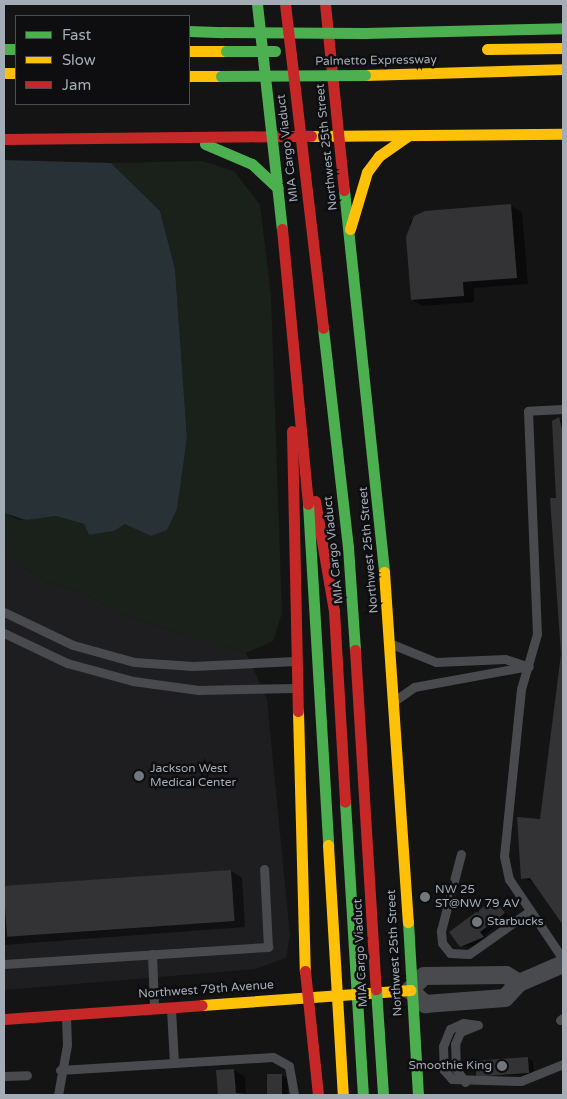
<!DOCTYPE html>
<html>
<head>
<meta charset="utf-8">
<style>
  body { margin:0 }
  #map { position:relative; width:567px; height:1099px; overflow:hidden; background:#141414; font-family:"Varela Round",sans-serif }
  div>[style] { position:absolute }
  .built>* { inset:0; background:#1e1e20 }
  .green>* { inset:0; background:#1a211a }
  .water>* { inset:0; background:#273136 }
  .shadow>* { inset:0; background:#0007 }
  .building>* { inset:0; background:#333335; transform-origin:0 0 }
  .lane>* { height:9px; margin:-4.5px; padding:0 4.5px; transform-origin:4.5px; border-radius:4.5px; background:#484a4d }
  .street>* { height:18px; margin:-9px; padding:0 9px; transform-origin:9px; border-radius:9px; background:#484a4d }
  .fast>* { height:11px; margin:-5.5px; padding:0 5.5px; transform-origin:5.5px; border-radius:5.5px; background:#4caf50 }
  .slow>* { height:11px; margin:-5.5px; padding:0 5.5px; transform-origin:5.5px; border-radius:5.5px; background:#ffc107 }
  .jam>* { height:11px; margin:-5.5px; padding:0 5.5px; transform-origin:5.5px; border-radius:5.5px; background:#c62828 }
  .fast-bridge>* { height:11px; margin:-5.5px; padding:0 5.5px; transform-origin:5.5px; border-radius:5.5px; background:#4caf50 }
  .slow-bridge>* { height:11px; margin:-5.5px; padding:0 5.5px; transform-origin:5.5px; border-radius:5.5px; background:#ffc107 }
  .jam-bridge>* { height:11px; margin:-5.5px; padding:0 5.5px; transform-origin:5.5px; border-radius:5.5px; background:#c62828 }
  .dots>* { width:14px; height:14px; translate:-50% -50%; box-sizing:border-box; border:2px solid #0e0e10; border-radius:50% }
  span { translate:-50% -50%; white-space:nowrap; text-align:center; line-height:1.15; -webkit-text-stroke:5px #0e0e10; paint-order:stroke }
  .street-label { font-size:12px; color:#a4acb6 }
  .poi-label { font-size:12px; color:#a4acb6 }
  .left { translate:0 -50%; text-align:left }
  .right { translate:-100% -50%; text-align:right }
  .frame { position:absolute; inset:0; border:5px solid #a4acb6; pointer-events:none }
  .legend { position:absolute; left:15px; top:15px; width:175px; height:90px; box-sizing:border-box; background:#0e0e10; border:1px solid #4a4d52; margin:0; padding:6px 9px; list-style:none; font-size:15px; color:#a4acb6 }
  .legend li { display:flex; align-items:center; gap:10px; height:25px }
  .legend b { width:25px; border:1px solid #4a4d52 }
</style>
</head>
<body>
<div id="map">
  <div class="built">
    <i style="clip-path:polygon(4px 554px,47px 582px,83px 592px,118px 613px,246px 653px,267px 699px,290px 936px,286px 958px,255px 969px,4px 990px)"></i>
  </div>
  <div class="green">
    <i style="clip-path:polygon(202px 161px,234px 171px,260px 205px,271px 296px,282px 613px,273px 641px,246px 653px,118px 613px,83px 592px,47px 582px,4px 554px,4px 513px,18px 520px,56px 516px,84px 524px,89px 535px,114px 531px,125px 524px,135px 527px,177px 509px,187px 438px,175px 269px,160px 211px,111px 163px)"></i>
  </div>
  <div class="water">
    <i style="clip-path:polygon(4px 160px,111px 163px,160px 211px,175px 269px,187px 438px,177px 509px,167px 530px,151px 536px,125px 524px,114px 531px,89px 535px,84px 524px,56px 516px,26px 520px,4px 513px)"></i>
  </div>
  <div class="shadow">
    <i style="clip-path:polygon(511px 206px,522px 212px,528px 284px,474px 288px,474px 302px,423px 306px,412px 300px,410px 222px,423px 212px)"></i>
    <i style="clip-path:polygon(559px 419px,563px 421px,563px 923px,534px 882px,522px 878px,541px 820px,562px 654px)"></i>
    <i style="clip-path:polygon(231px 871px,242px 878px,245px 927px,4px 945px,4px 888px)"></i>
    <i style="clip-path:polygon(494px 900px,509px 917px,485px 935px,489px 941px,479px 947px,461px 946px)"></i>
    <i style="clip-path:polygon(528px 1058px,533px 1061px,534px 1075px,477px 1075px)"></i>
    <i style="clip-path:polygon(234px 1070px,245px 1077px,246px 1094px,260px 1095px,219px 1095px,218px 1071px)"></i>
    <i style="clip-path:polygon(281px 1075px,287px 1078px,288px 1095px,269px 1095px,268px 1076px)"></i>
  </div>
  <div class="building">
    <i style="clip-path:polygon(511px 204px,517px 278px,463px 282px,464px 296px,411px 300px,406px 237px,414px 216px,425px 211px)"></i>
    <i style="clip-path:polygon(559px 417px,563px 433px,563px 925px,530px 878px,521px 879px,517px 817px,540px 819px,561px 654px,550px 498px,556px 498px,552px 421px)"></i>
    <i style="left:231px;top:870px;width:51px;height:228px;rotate:86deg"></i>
    <i style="clip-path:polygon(494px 899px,505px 913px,480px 932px,484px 937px,460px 947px,449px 932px)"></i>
    <i style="left:528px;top:1057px;width:16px;height:53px;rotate:86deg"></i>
    <i style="clip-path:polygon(234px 1069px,236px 1093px,257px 1095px,218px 1095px,216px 1070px)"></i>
    <i style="left:267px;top:1074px;width:15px;height:21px"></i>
  </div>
  <div class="lane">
    <i style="left:563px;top:409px;width:35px;rotate:177deg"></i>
    <i style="left:528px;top:411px;width:223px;rotate:87.7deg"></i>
    <i style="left:537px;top:634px;width:57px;rotate:106.2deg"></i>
    <i style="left:521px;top:689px;width:168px;rotate:95.8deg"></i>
    <i style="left:504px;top:856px;width:24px;rotate:78deg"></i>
    <i style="left:509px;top:879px;width:97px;rotate:56deg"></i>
    <i style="left:4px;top:612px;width:76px;rotate:25.6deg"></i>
    <i style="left:73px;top:645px;width:63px;rotate:15.6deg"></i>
    <i style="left:134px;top:662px;width:59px;rotate:3.9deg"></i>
    <i style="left:193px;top:666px;width:102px;rotate:-2.8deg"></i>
    <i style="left:4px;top:633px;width:70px;rotate:25.5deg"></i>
    <i style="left:67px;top:663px;width:68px;rotate:15.3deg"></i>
    <i style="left:133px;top:681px;width:66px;rotate:7.9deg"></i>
    <i style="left:198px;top:690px;width:98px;rotate:-1.2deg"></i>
    <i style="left:394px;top:645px;width:45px;rotate:22deg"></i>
    <i style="left:436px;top:662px;width:69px;rotate:-2.5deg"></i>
    <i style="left:505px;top:659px;width:25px;rotate:18deg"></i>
    <i style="left:397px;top:699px;width:21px;rotate:-35deg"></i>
    <i style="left:414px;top:687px;width:111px;rotate:-10.4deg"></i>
    <i style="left:461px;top:854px;width:80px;rotate:104.6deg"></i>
    <i style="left:441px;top:931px;width:12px;rotate:85deg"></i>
    <i style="left:442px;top:943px;width:13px;rotate:51deg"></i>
    <i style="left:450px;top:953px;width:19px;rotate:3deg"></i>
    <i style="left:469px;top:954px;width:75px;rotate:-35.2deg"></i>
    <i style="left:152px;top:954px;width:52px;rotate:87.8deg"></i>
    <i style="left:4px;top:964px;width:265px;rotate:-3.7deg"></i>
    <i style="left:268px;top:947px;width:78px;rotate:-92.9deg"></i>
    <i style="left:171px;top:1009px;width:54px;rotate:86.8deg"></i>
    <i style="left:560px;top:1020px;width:4px;rotate:-34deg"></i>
    <i style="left:478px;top:1025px;width:15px;rotate:-172deg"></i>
    <i style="left:463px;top:1023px;width:14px;rotate:155deg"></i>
    <i style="left:450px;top:1029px;width:18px;rotate:112deg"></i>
    <i style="left:443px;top:1046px;width:24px;rotate:88deg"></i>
    <i style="left:444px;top:1070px;width:12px;rotate:48deg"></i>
    <i style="left:452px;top:1079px;width:69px;rotate:1.7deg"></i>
    <i style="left:521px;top:1081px;width:45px;rotate:-22deg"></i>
    <i style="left:60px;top:1070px;width:213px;rotate:-3.5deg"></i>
    <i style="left:273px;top:1057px;width:18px;rotate:29deg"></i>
    <i style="left:289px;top:1066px;width:29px;rotate:80deg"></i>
    <i style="left:4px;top:1076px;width:23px;rotate:-2deg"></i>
    <i style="left:465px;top:1082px;width:16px;rotate:-125deg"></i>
    <i style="left:456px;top:1069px;width:25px;rotate:-92deg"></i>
    <i style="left:455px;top:1044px;width:13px;rotate:-67deg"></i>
    <i style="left:460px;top:1032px;width:16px;rotate:-22deg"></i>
    <i style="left:58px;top:1095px;width:51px;rotate:-79.8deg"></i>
    <i style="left:67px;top:1045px;width:28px;rotate:-92deg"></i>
  </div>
  <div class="street">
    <i style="left:519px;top:983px;width:15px;rotate:-148deg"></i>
    <i style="left:506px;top:975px;width:82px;rotate:179.3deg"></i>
    <i style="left:424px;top:976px;width:20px;rotate:135deg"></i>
    <i style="left:410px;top:990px;width:21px;rotate:43deg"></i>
    <i style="left:425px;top:1004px;width:80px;rotate:-4.3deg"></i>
    <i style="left:505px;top:998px;width:21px;rotate:-47deg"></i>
    <i style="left:519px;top:983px;width:48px;rotate:-23.4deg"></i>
  </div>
  <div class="fast">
    <i style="left:189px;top:31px;width:34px;rotate:2deg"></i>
    <i style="left:364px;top:33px;width:199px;rotate:-1.4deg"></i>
    <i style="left:4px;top:49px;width:12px"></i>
    <i style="left:205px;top:144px;width:51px;rotate:23.1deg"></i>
    <i style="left:252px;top:164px;width:35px;rotate:43deg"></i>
    <i style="left:344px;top:190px;width:384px;rotate:84deg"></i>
    <i style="left:345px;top:802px;width:294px;rotate:86.5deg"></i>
    <i style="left:408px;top:922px;width:173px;rotate:86.7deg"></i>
  </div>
  <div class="slow">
    <i style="left:487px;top:49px;width:76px;rotate:-0.8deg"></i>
    <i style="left:189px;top:51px;width:37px"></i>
    <i style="left:4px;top:73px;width:12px"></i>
    <i style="left:365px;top:75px;width:198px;rotate:-1.7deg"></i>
    <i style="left:189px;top:76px;width:32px"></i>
    <i style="left:311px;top:136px;width:252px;rotate:-0.5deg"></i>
    <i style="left:350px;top:229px;width:59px;rotate:-73.4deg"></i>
    <i style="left:367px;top:172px;width:20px;rotate:-53deg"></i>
    <i style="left:379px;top:156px;width:35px;rotate:-35deg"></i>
    <i style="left:384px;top:572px;width:351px;rotate:86.1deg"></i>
    <i style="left:298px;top:711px;width:260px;rotate:88.5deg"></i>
    <i style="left:202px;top:1005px;width:209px;rotate:-4.1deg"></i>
  </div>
  <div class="jam">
    <i style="left:325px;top:4px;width:187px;rotate:84.2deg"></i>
    <i style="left:4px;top:139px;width:307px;rotate:-0.6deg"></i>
    <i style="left:292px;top:431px;width:280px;rotate:88.8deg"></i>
    <i style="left:315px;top:501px;width:112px;rotate:80.2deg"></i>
    <i style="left:334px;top:611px;width:191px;rotate:86.7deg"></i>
    <i style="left:305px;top:971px;width:125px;rotate:84deg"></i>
    <i style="left:4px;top:1019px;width:198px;rotate:-4deg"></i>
  </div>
  <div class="fast-bridge">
    <i style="left:257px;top:4px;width:226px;rotate:83.7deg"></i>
    <i style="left:223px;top:32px;width:141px;rotate:0.4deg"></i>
    <i style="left:226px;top:51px;width:49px"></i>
    <i style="left:221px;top:76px;width:144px;rotate:-0.4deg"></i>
    <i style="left:323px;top:328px;width:220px;rotate:83.5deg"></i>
    <i style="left:348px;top:547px;width:103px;rotate:86.1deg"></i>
    <i style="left:308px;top:504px;width:342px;rotate:86.6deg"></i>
    <i style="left:376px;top:989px;width:106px;rotate:86.2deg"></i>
  </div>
  <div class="slow-bridge">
    <i style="left:328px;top:845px;width:250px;rotate:86.6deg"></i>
  </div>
  <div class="jam-bridge">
    <i style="left:285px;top:4px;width:326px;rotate:83.3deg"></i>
    <i style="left:282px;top:229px;width:276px;rotate:84.6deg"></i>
    <i style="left:355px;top:650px;width:340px;rotate:86.5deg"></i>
  </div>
  <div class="dots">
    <i style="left:139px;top:776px;background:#72777d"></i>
    <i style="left:425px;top:897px;background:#72777d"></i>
    <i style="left:477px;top:922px;background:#72777d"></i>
    <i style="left:502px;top:1066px;background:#72777d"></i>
  </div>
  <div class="street-label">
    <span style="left:376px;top:61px;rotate:-1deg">Palmetto Expressway</span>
    <span style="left:327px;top:147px;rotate:-96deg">Northwest 25th Street</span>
    <span style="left:288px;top:148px;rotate:-97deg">MIA Cargo Viaduct</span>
    <span style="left:334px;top:550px;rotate:-96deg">MIA Cargo Viaduct</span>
    <span style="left:369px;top:550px;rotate:-95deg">Northwest 25th Street</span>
    <span style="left:361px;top:953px;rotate:-93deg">MIA Cargo Viaduct</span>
    <span style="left:395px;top:953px;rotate:-93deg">Northwest 25th Street</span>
    <span style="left:206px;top:990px;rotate:-4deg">Northwest 79th Avenue</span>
  </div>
  <div class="poi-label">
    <span class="left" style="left:150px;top:776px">Jackson West<br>Medical Center</span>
    <span class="left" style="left:435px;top:897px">NW 25<br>ST@NW 79 AV</span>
    <span class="left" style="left:487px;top:922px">Starbucks</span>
    <span class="right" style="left:492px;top:1066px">Smoothie King</span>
  </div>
  <div class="frame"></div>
  <ul class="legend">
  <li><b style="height:6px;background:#4caf50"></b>Fast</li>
  <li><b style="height:6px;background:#ffc107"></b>Slow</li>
  <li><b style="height:6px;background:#c62828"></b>Jam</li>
  </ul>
</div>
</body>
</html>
